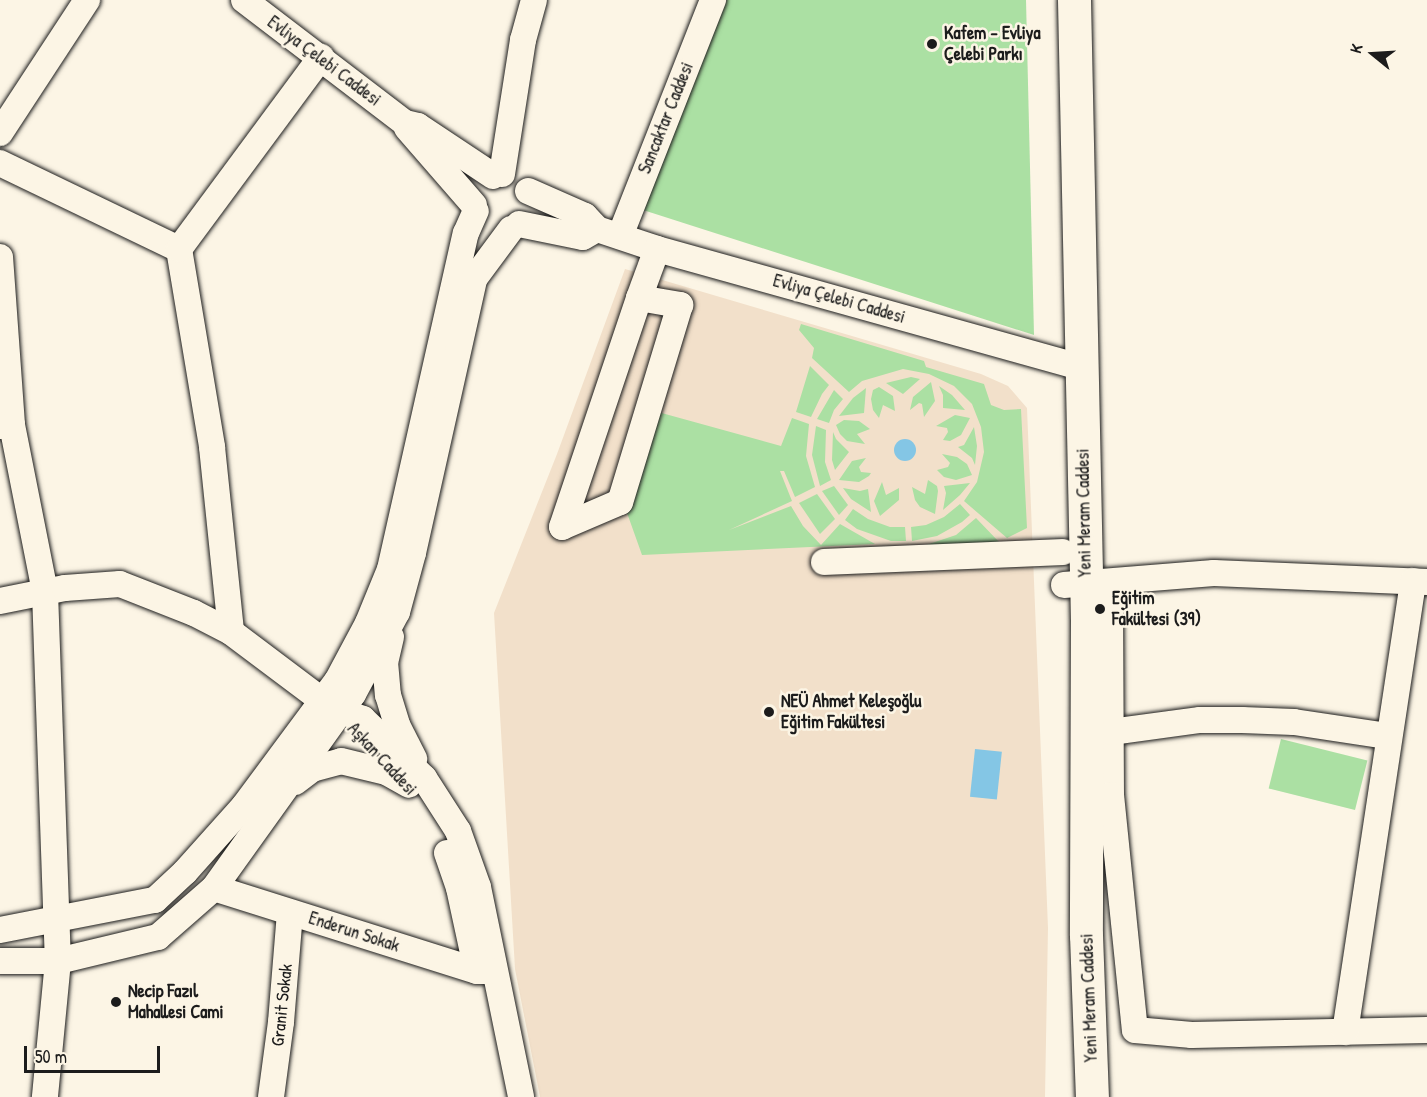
<!DOCTYPE html>
<html>
<head>
<meta charset="utf-8">
<style>
  body { margin:0 }
  #map { position:relative; width:1427px; height:1097px; overflow:hidden; background:#fcf5e5; font-family:"Patrick Hand",sans-serif }
  div>[style] { position:absolute }
  .built>* { inset:0; background:#f2e0ca }
  .green>* { inset:0; background:#abe0a3; transform-origin:0 0 }
  .water>* { inset:0; background:#84c6e5; transform-origin:0 0 }
  .round { border-radius:50% }
  .roads { filter:drop-shadow(0 0 2px #1c1c1c) drop-shadow(0 0 2px #1c1c1c) }
  .minor>* { height:26px; margin:-13px; padding:0 13px; transform-origin:13px; border-radius:13px; background:#fcf5e5 }
  .major>* { height:33px; margin:-16.5px; padding:0 16.5px; transform-origin:16.5px; border-radius:16.5px; background:#fcf5e5 }
  .dots>* { width:16px; height:16px; translate:-50% -50%; box-sizing:border-box; border:3px solid #fcf5e5; border-radius:50% }
  span { translate:-50% -50%; white-space:nowrap; text-align:center; line-height:1.15; -webkit-text-stroke:5px #fcf5e5; paint-order:stroke }
  .poi-label { font-size:18px; color:#1c1c1c; font-weight:700 }
  .left { translate:0 -50%; text-align:left }
  .street-label { font-size:18px; color:#1c1c1c }
  .north { position:absolute; left:1343px; top:24px; width:60px; height:60px; -webkit-text-stroke:4px #fcf5e5; paint-order:stroke; rotate:288deg; font-size:16px; font-weight:700; line-height:24px; text-align:center; color:#1c1c1c }
  .north::after { content:''; display:block; margin:auto; width:21px; height:27px; background:#1c1c1c; clip-path:polygon(50% 0,100% 100%,50% 72%,0 100%) }
  .scale { position:absolute; left:24px; top:1046px; width:136px; height:27px; box-sizing:border-box; border:3px solid #1c1c1c; border-top:0; padding-left:8px; font-size:18px; line-height:21px; white-space:nowrap; color:#1c1c1c; -webkit-text-stroke:4px #fcf5e5; paint-order:stroke }
</style>
</head>
<body>
<div id="map">
  <div class="built">
    <i style="clip-path:polygon(625px 269px,981px 374px,1008px 386px,1027px 408px,1048px 928px,1045px 1097px,540px 1097px,515px 969px,494px 613px,557px 454px)"></i>
  </div>
  <div class="green">
    <i style="clip-path:polygon(727px 0,1026px 0,1034px 335px,643px 210px)"></i>
    <i style="clip-path:polygon(801px 324px,924px 361px,926px 367px,984px 384px,991px 405px,1004px 410px,1021px 409px,1027px 528px,1007px 538px,964px 501px,977px 482px,984px 452px,981px 427px,972px 404px,954px 386px,929px 374px,903px 369px,862px 381px,849px 392px,812px 358px,814px 348px,799px 330px)"></i>
    <i style="clip-path:polygon(810px 366px,829px 385px,822px 394px,811px 417px,796px 412px)"></i>
    <i style="clip-path:polygon(911px 377px,920px 379px,903px 394px,886px 383px)"></i>
    <i style="clip-path:polygon(931px 382px,935px 401px,924px 417px,922px 404px,919px 403px,910px 410px,913px 397px)"></i>
    <i style="clip-path:polygon(939px 386px,952px 395px,965px 410px,943px 408px,943px 395px)"></i>
    <i style="clip-path:polygon(879px 387px,893px 396px,895px 411px,883px 405px,879px 418px,873px 410px,871px 399px,873px 390px)"></i>
    <i style="clip-path:polygon(866px 388px,864px 413px,839px 416px,853px 398px)"></i>
    <i style="clip-path:polygon(834px 390px,843px 399px,834px 410px,829px 423px,817px 419px)"></i>
    <i style="clip-path:polygon(658px 412px,781px 446px,792px 418px,809px 424px,806px 456px,815px 487px,795px 497px,784px 471px,780px 471px,792px 501px,729px 530px,791px 506px,803px 526px,821px 545px,840px 524px,875px 544px,642px 555px,626px 510px)"></i>
    <i style="clip-path:polygon(955px 415px,970px 418px,961px 435px,950px 441px,943px 440px,948px 432px,947px 428px,936px 426px)"></i>
    <i style="clip-path:polygon(844px 420px,859px 421px,870px 429px,857px 434px,865px 444px,847px 441px,840px 434px,836px 425px)"></i>
    <i style="clip-path:polygon(816px 426px,826px 430px,825px 462px,831px 480px,820px 486px,812px 455px)"></i>
    <i style="clip-path:polygon(974px 427px,977px 446px,975px 465px,972px 458px,958px 447px,964px 445px)"></i>
    <i style="clip-path:polygon(833px 432px,836px 439px,849px 452px,835px 470px,832px 460px)"></i>
    <i style="clip-path:polygon(942px 454px,957px 457px,967px 464px,972px 475px,956px 480px,944px 477px,937px 470px,948px 467px,950px 463px)"></i>
    <i style="clip-path:polygon(866px 458px,859px 467px,861px 472px,871px 473px,869px 476px,859px 482px,839px 480px,852px 461px)"></i>
    <i style="clip-path:polygon(928px 480px,937px 486px,938px 491px,935px 514px,920px 507px,915px 500px,912px 487px,925px 494px)"></i>
    <i style="clip-path:polygon(882px 482px,886px 495px,899px 488px,899px 500px,880px 516px,874px 501px)"></i>
    <i style="clip-path:polygon(970px 483px,960px 495px,943px 510px,946px 493px,944px 486px)"></i>
    <i style="clip-path:polygon(834px 486px,848px 505px,839px 515px,822px 491px)"></i>
    <i style="clip-path:polygon(843px 488px,860px 491px,868px 489px,871px 512px,851px 499px)"></i>
    <i style="clip-path:polygon(817px 494px,835px 519px,820px 534px,799px 503px)"></i>
    <i style="clip-path:polygon(960px 504px,970px 515px,962px 522px,937px 536px,912px 541px,911px 527px,926px 525px,944px 517px)"></i>
    <i style="clip-path:polygon(853px 509px,868px 519px,890px 527px,905px 527px,906px 541px,891px 541px,857px 529px,845px 520px)"></i>
    <i style="clip-path:polygon(976px 518px,1000px 543px,923px 546px,956px 535px)"></i>
    <i style="left:1281px;top:739px;width:89px;height:51px;rotate:14deg"></i>
  </div>
  <div class="water">
    <i class="round" style="left:894px;top:439px;width:22px;height:22px"></i>
    <i style="left:975px;top:749px;width:27px;height:48px;rotate:6deg"></i>
  </div>
  <div class="roads">
    <div class="minor">
      <i style="left:244px;top:0;width:203px;rotate:37.4deg"></i>
      <i style="left:405px;top:123px;width:13px;rotate:13deg"></i>
      <i style="left:418px;top:126px;width:90px;rotate:33.7deg"></i>
      <i style="left:407px;top:128px;width:102px;rotate:49deg"></i>
      <i style="left:0;top:133px;width:159px;rotate:-56.8deg"></i>
      <i style="left:0;top:163px;width:199px;rotate:25.7deg"></i>
      <i style="left:179px;top:249px;width:201px;rotate:80.5deg"></i>
      <i style="left:212px;top:447px;width:186px;rotate:84.1deg"></i>
      <i style="left:502px;top:174px;width:136px;rotate:-81.1deg"></i>
      <i style="left:523px;top:40px;width:41px;rotate:-74.6deg"></i>
      <i style="left:528px;top:191px;width:62px;rotate:23.7deg"></i>
      <i style="left:585px;top:216px;width:18px;rotate:47deg"></i>
      <i style="left:597px;top:229px;width:63px;rotate:18.4deg"></i>
      <i style="left:657px;top:249px;width:440px;rotate:15.6deg"></i>
      <i style="left:519px;top:224px;width:65px;rotate:11.5deg"></i>
      <i style="left:583px;top:237px;width:16px;rotate:-30deg"></i>
      <i style="left:620px;top:236px;width:254px;rotate:-68.5deg"></i>
      <i style="left:179px;top:249px;width:239px;rotate:-53.5deg"></i>
      <i style="left:0;top:257px;width:168px;rotate:85.9deg"></i>
      <i style="left:12px;top:425px;width:12px;rotate:175deg"></i>
      <i style="left:639px;top:298px;width:42px;rotate:9.7deg"></i>
      <i style="left:680px;top:305px;width:206px;rotate:106.9deg"></i>
      <i style="left:620px;top:502px;width:63px;rotate:156.7deg"></i>
      <i style="left:562px;top:527px;width:242px;rotate:-71.4deg"></i>
      <i style="left:639px;top:298px;width:52px;rotate:-69.8deg"></i>
      <i style="left:12px;top:425px;width:170px;rotate:78.8deg"></i>
      <i style="left:45px;top:592px;width:369px;rotate:88deg"></i>
      <i style="left:58px;top:961px;width:137px;rotate:95.5deg"></i>
      <i style="left:824px;top:562px;width:239px;rotate:-2.4deg"></i>
      <i style="left:1086px;top:582px;width:35px;rotate:46deg"></i>
      <i style="left:1110px;top:607px;width:188px;rotate:89.7deg"></i>
      <i style="left:1111px;top:795px;width:236px;rotate:84.2deg"></i>
      <i style="left:1135px;top:1030px;width:57px;rotate:5deg"></i>
      <i style="left:1192px;top:1035px;width:235px;rotate:-1.2deg"></i>
      <i style="left:1064px;top:585px;width:150px;rotate:-4.6deg"></i>
      <i style="left:1214px;top:573px;width:213px;rotate:2.4deg"></i>
      <i style="left:0;top:601px;width:66px;rotate:-11.3deg"></i>
      <i style="left:65px;top:588px;width:55px;rotate:-4.2deg"></i>
      <i style="left:120px;top:584px;width:79px;rotate:21.4deg"></i>
      <i style="left:194px;top:613px;width:42px;rotate:27.2deg"></i>
      <i style="left:231px;top:632px;width:115px;rotate:36.9deg"></i>
      <i style="left:323px;top:701px;width:20px;rotate:30deg"></i>
      <i style="left:340px;top:711px;width:24px;rotate:19deg"></i>
      <i style="left:363px;top:719px;width:85px;rotate:44deg"></i>
      <i style="left:424px;top:778px;width:63px;rotate:57.3deg"></i>
      <i style="left:458px;top:831px;width:59px;rotate:70.3deg"></i>
      <i style="left:478px;top:887px;width:214px;rotate:78.4deg"></i>
      <i style="left:391px;top:637px;width:26px;rotate:103deg"></i>
      <i style="left:385px;top:662px;width:33px;rotate:85deg"></i>
      <i style="left:388px;top:695px;width:31px;rotate:73deg"></i>
      <i style="left:397px;top:725px;width:38px;rotate:63deg"></i>
      <i style="left:1111px;top:732px;width:90px;rotate:-7.7deg"></i>
      <i style="left:1200px;top:720px;width:42px"></i>
      <i style="left:1242px;top:720px;width:52px;rotate:2.2deg"></i>
      <i style="left:1294px;top:722px;width:95px;rotate:8.5deg"></i>
      <i style="left:295px;top:782px;width:21px;rotate:-37deg"></i>
      <i style="left:312px;top:769px;width:30px;rotate:-15deg"></i>
      <i style="left:341px;top:761px;width:46px;rotate:13.7deg"></i>
      <i style="left:386px;top:772px;width:26px;rotate:29deg"></i>
      <i style="left:447px;top:853px;width:37px;rotate:71deg"></i>
      <i style="left:459px;top:888px;width:76px;rotate:77.8deg"></i>
      <i style="left:214px;top:888px;width:276px;rotate:17.5deg"></i>
      <i style="left:477px;top:971px;width:14px"></i>
      <i style="left:0;top:930px;width:158px;rotate:-11deg"></i>
      <i style="left:155px;top:900px;width:41px;rotate:-43deg"></i>
      <i style="left:185px;top:872px;width:89px;rotate:-48.2deg"></i>
      <i style="left:244px;top:806px;width:156px;rotate:-53.4deg"></i>
      <i style="left:337px;top:681px;width:66px;rotate:-61.9deg"></i>
      <i style="left:368px;top:623px;width:58px;rotate:-67.8deg"></i>
      <i style="left:390px;top:569px;width:344px;rotate:-77.3deg"></i>
      <i style="left:466px;top:233px;width:24px;rotate:-66deg"></i>
      <i style="left:0;top:961px;width:58px"></i>
      <i style="left:58px;top:961px;width:103px;rotate:-13.5deg"></i>
      <i style="left:158px;top:937px;width:74px;rotate:-41.2deg"></i>
      <i style="left:214px;top:888px;width:239px;rotate:-54.4deg"></i>
      <i style="left:353px;top:694px;width:93px;rotate:-61.8deg"></i>
      <i style="left:397px;top:612px;width:61px;rotate:-74.8deg"></i>
      <i style="left:413px;top:553px;width:281px;rotate:-77.4deg"></i>
      <i style="left:474px;top:279px;width:62px;rotate:-53.5deg"></i>
      <i style="left:1345px;top:1032px;width:456px;rotate:-81.4deg"></i>
      <i style="left:271px;top:1097px;width:76px;rotate:-82.4deg"></i>
      <i style="left:281px;top:1022px;width:110px;rotate:-85.3deg"></i>
    </div>
    <div class="major">
      <i style="left:1074px;top:0;width:619px;rotate:88.8deg"></i>
      <i style="left:1087px;top:619px;width:316px;rotate:90.2deg"></i>
      <i style="left:1086px;top:935px;width:162px;rotate:87.9deg"></i>
    </div>
  </div>
  <div class="dots">
    <i style="left:932px;top:44px;background:#1c1c1c"></i>
    <i style="left:1100px;top:609px;background:#1c1c1c"></i>
    <i style="left:769px;top:712px;background:#1c1c1c"></i>
    <i style="left:116px;top:1002px;background:#1c1c1c"></i>
  </div>
  <div class="poi-label">
    <span class="left" style="left:944px;top:44px">Kafem - Evliya<br>Çelebi Parkı</span>
    <span class="left" style="left:1112px;top:609px">Eğitim<br>Fakültesi (39)</span>
    <span class="left" style="left:781px;top:712px">NEÜ Ahmet Keleşoğlu<br>Eğitim Fakültesi</span>
    <span class="left" style="left:128px;top:1002px">Necip Fazıl<br>Mahallesi Cami</span>
  </div>
  <div class="street-label">
    <span style="left:324px;top:61px;rotate:37deg">Evliya Çelebi Caddesi</span>
    <span style="left:666px;top:118px;rotate:-68deg">Sancaktar Caddesi</span>
    <span style="left:839px;top:299px;rotate:16deg">Evliya Çelebi Caddesi</span>
    <span style="left:1084px;top:513px;rotate:-91deg">Yeni Meram Caddesi</span>
    <span style="left:382px;top:759px;rotate:47deg">Aşkan Caddesi</span>
    <span style="left:354px;top:932px;rotate:18deg">Enderun Sokak</span>
    <span style="left:1089px;top:998px;rotate:-92deg">Yeni Meram Caddesi</span>
    <span style="left:282px;top:1005px;rotate:-84deg">Granit Sokak</span>
  </div>
  <div class="north">K</div>
  <div class="scale">50 m</div>
</div>
</body>
</html>
